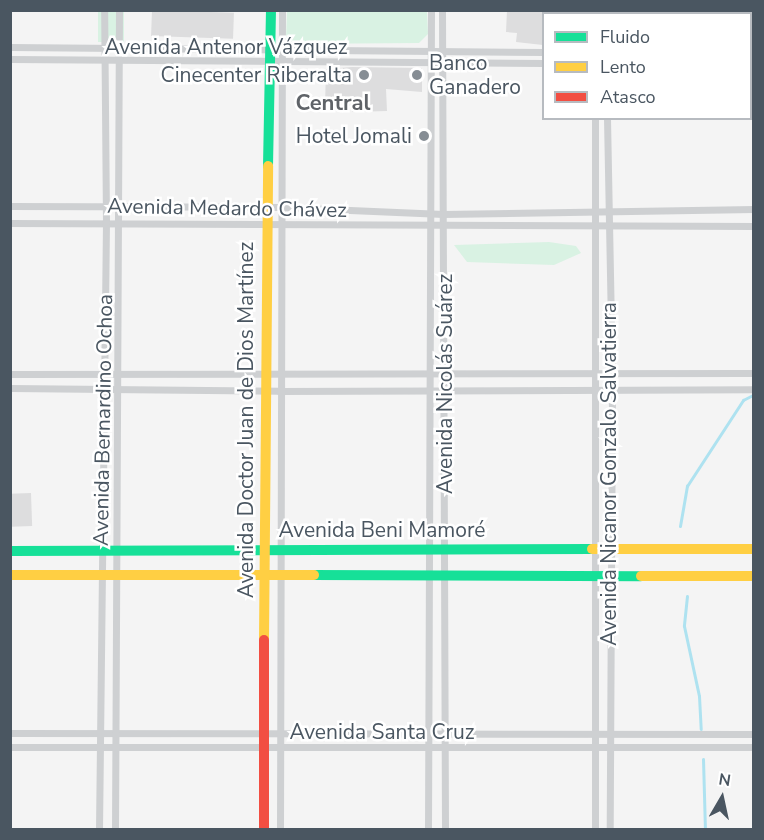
<!DOCTYPE html>
<html>
<head>
<meta charset="utf-8">
<style>
  body { margin:0 }
  #map { position:relative; width:764px; height:840px; overflow:hidden; background:#f4f4f4; font-family:"Nunito Sans",sans-serif }
  div>[style] { position:absolute }
  .green>* { inset:0; background:#d9f2e3; transform-origin:0 0 }
  .stream>* { height:3px; margin:-1.5px; padding:0 1.5px; transform-origin:1.5px; border-radius:1.5px; background:#aee2f0 }
  .building>* { inset:0; background:#ddddde; transform-origin:0 0 }
  .street>* { height:7px; margin:-3.5px; padding:0 3.5px; transform-origin:3.5px; border-radius:3.5px; background:#ced0d2 }
  .fast>* { height:10px; margin:-5px; padding:0 5px; transform-origin:5px; border-radius:5px; background:#16e098 }
  .slow>* { height:10px; margin:-5px; padding:0 5px; transform-origin:5px; border-radius:5px; background:#ffcf43 }
  .jam>* { height:10px; margin:-5px; padding:0 5px; transform-origin:5px; border-radius:5px; background:#f24e42 }
  .dots>* { width:16px; height:16px; translate:-50% -50%; box-sizing:border-box; border:3px solid #fff; border-radius:50% }
  span { translate:-50% -50%; white-space:nowrap; text-align:center; line-height:1.15; -webkit-text-stroke:5px #fff; paint-order:stroke }
  .street-label { font-size:21px; color:#4a5661 }
  .poi-label { font-size:21px; color:#4a5661 }
  .left { translate:0 -50%; text-align:left }
  .right { translate:-100% -50%; text-align:right }
  .neighbourhood-label { font-size:22px; color:#5f6368; font-weight:700 }
  .frame { position:absolute; inset:0; border:12px solid #4a5661; pointer-events:none }
  .legend { position:absolute; left:542px; top:12px; width:210px; height:108px; box-sizing:border-box; background:#fff; border:2px solid #b7bbc0; margin:0; padding:8px 10px; list-style:none; font-size:18px; color:#4a5661 }
  .legend li { display:flex; align-items:center; gap:12px; height:30px }
  .legend b { width:30px; border:2px solid #b7bbc0 }
  .north { position:absolute; left:692px; top:768px; width:60px; height:60px; -webkit-text-stroke:4px #fff; paint-order:stroke; rotate:9deg; font-size:16px; font-weight:700; line-height:24px; text-align:center; color:#4a5661 }
  .north::after { content:''; display:block; margin:auto; width:21px; height:27px; background:#4a5661; clip-path:polygon(50% 0,100% 100%,50% 72%,0 100%) }
</style>
</head>
<body>
<div id="map">
  <div class="green">
    <i style="left:98px;top:11px;width:26px;height:31px"></i>
    <i style="clip-path:polygon(287px 11px,427px 11px,428px 34px,419px 43px,292px 44px,286px 39px)"></i>
    <i style="clip-path:polygon(549px 242px,576px 246px,581px 253px,554px 265px,467px 262px,454px 245px)"></i>
  </div>
  <div class="stream">
    <i style="left:680px;top:526px;width:41px;rotate:-80.1deg"></i>
    <i style="left:687px;top:486px;width:103px;rotate:-56.9deg"></i>
    <i style="left:743px;top:400px;width:11px;rotate:-27deg"></i>
    <i style="left:687px;top:596px;width:30px;rotate:96deg"></i>
    <i style="left:684px;top:626px;width:72px;rotate:77.9deg"></i>
    <i style="left:699px;top:696px;width:33px;rotate:87deg"></i>
    <i style="left:703px;top:759px;width:71px;rotate:88.4deg"></i>
  </div>
  <div class="building">
    <i style="left:152px;top:10px;width:82px;height:26px;rotate:2deg"></i>
    <i style="clip-path:polygon(507px 10px,543px 10px,543px 45px,516px 42px,517px 33px,506px 32px)"></i>
    <i style="clip-path:polygon(352px 67px,422px 68px,422px 92px,386px 89px,387px 111px,352px 112px,352px 106px,325px 106px,326px 69px)"></i>
    <i style="left:31px;top:493px;width:33px;height:21px;rotate:88deg"></i>
  </div>
  <div class="street">
    <i style="left:442px;top:10px;width:820px;rotate:89.79deg"></i>
    <i style="left:596px;top:14px;width:4px;rotate:-90deg"></i>
    <i style="left:610px;top:14px;width:4px;rotate:-90deg"></i>
    <i style="left:10px;top:47px;width:534px;rotate:0.54deg"></i>
    <i style="left:750px;top:50px;width:4px"></i>
    <i style="left:10px;top:59px;width:534px;rotate:0.43deg"></i>
    <i style="left:750px;top:65px;width:4px"></i>
    <i style="left:595px;top:118px;width:712px;rotate:90deg"></i>
    <i style="left:607px;top:118px;width:271px;rotate:88.9deg"></i>
    <i style="left:612px;top:389px;width:441px;rotate:90.3deg"></i>
    <i style="left:10px;top:206px;width:270px;rotate:0.2deg"></i>
    <i style="left:280px;top:207px;width:163px;rotate:2.5deg"></i>
    <i style="left:443px;top:214px;width:311px;rotate:-0.9deg"></i>
    <i style="left:10px;top:223px;width:744px;rotate:0.23deg"></i>
    <i style="left:10px;top:374px;width:744px;rotate:-0.08deg"></i>
    <i style="left:10px;top:388px;width:269px;rotate:0.6deg"></i>
    <i style="left:279px;top:391px;width:475px;rotate:-0.2deg"></i>
    <i style="left:10px;top:733px;width:744px;rotate:0.08deg"></i>
    <i style="left:10px;top:747px;width:744px"></i>
    <i style="left:99px;top:830px;width:608px;rotate:-89.34deg"></i>
    <i style="left:106px;top:222px;width:212px;rotate:-90.5deg"></i>
    <i style="left:115px;top:830px;width:820px;rotate:-89.72deg"></i>
    <i style="left:280px;top:830px;width:820px;rotate:-89.86deg"></i>
    <i style="left:428px;top:830px;width:820px;rotate:-89.79deg"></i>
  </div>
  <div class="fast">
    <i style="left:268px;top:166px;width:156px;rotate:-88.9deg"></i>
    <i style="left:10px;top:551px;width:582px;rotate:-0.2deg"></i>
    <i style="left:314px;top:575px;width:327px;rotate:0.2deg"></i>
  </div>
  <div class="slow">
    <i style="left:592px;top:549px;width:162px"></i>
    <i style="left:10px;top:575px;width:304px"></i>
    <i style="left:641px;top:576px;width:113px"></i>
    <i style="left:264px;top:640px;width:474px;rotate:-89.5deg"></i>
  </div>
  <div class="jam">
    <i style="left:264px;top:640px;width:190px;rotate:90deg"></i>
  </div>
  <div class="dots">
    <i style="left:364px;top:75px;background:#868d94"></i>
    <i style="left:417px;top:75px;background:#868d94"></i>
    <i style="left:424px;top:136px;background:#868d94"></i>
  </div>
  <div class="street-label">
    <span style="left:226px;top:47px">Avenida Antenor Vázquez</span>
    <span style="left:227px;top:208px;rotate:1deg">Avenida Medardo Chávez</span>
    <span style="left:445px;top:384px;rotate:-90deg">Avenida Nicolás Suárez</span>
    <span style="left:103px;top:420px;rotate:-89deg">Avenida Bernardino Ochoa</span>
    <span style="left:246px;top:420px;rotate:-90deg">Avenida Doctor Juan de Dios Martínez</span>
    <span style="left:609px;top:474px;rotate:-90deg">Avenida Nicanor Gonzalo Salvatierra</span>
    <span style="left:382px;top:530px">Avenida Beni Mamoré</span>
    <span style="left:382px;top:732px">Avenida Santa Cruz</span>
  </div>
  <div class="poi-label">
    <span class="left" style="left:429px;top:75px">Banco<br>Ganadero</span>
    <span class="right" style="left:352px;top:75px">Cinecenter Riberalta</span>
    <span class="right" style="left:412px;top:136px">Hotel Jomali</span>
  </div>
  <div class="neighbourhood-label">
    <span style="left:333px;top:104px">Central</span>
  </div>
  <div class="frame"></div>
  <ul class="legend">
  <li><b style="height:8px;background:#16e098"></b>Fluido</li>
  <li><b style="height:8px;background:#ffcf43"></b>Lento</li>
  <li><b style="height:8px;background:#f24e42"></b>Atasco</li>
  </ul>
  <div class="north">N</div>
</div>
</body>
</html>
